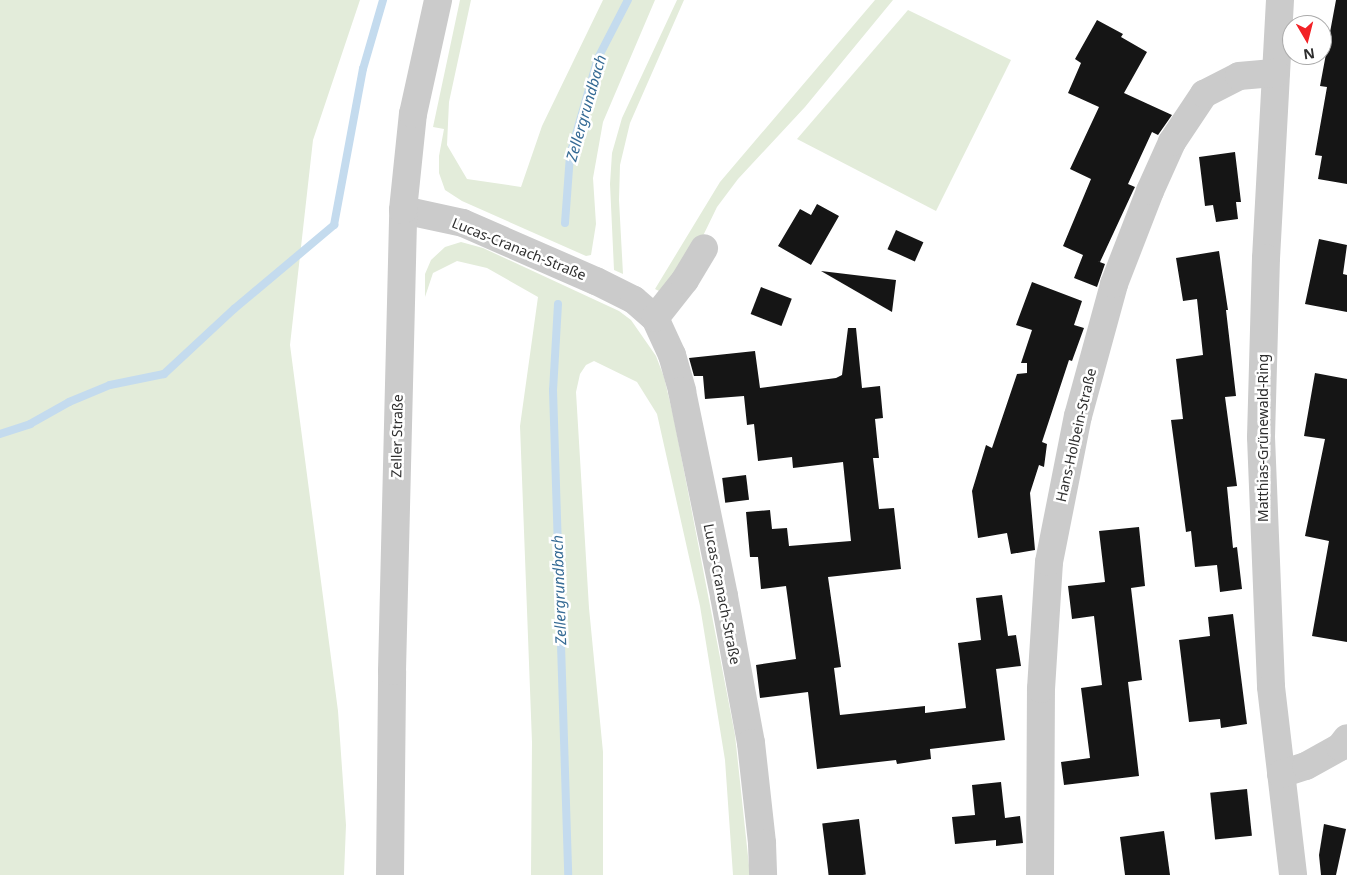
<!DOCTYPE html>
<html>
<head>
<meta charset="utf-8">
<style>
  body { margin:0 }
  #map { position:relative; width:1347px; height:875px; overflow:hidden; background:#fff; font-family:"Noto Sans",sans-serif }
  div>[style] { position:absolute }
  .green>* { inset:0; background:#e3ecda }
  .stream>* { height:8px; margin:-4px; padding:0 4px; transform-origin:4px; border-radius:4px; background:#c4dbee }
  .building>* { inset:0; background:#151515; transform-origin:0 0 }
  .minor>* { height:28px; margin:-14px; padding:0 14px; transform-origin:14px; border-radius:14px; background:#cbcbcb }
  span { translate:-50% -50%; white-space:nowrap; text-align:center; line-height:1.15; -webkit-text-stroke:5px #fff; paint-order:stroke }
  .street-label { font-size:14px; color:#2e2e2e }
  .water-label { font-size:15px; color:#366b95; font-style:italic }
  .north { position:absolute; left:1282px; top:15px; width:50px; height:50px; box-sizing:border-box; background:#fff; border:1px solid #ababab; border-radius:50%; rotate:172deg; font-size:14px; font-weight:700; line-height:20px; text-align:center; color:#2e2e2e }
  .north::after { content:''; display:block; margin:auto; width:18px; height:22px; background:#f22226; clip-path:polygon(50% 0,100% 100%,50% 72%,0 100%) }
</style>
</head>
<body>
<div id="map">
  <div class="green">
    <i style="clip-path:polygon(0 0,360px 0,313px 140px,290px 345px,338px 711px,346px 825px,344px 875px,0 875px)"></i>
    <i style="clip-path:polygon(460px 0,471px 0,449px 102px,447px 145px,467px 179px,521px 187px,542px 126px,603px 0,655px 0,603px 122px,593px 178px,596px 224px,591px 255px,586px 256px,462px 201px,445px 190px,439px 173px,439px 156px,444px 129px,433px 127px)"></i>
    <i style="clip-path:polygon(677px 0,684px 0,630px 123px,620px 165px,619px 200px,623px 274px,614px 270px,610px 184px,612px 153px,622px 118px)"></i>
    <i style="clip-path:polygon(875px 0,893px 0,805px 107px,738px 179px,717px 207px,700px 242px,665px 294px,655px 289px,720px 182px)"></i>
    <i style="clip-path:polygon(908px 10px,1011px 60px,936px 211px,797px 139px)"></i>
    <i style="clip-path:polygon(461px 242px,483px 248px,619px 311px,631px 320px,656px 356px,664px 377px,674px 419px,735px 735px,750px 875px,733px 875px,725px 760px,700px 606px,657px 414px,637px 382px,594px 361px,586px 365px,580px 374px,576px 392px,589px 608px,603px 752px,603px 875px,531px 875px,532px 742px,520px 426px,538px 297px,487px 268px,457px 261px,433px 273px,425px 297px,425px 274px,431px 260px,445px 247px)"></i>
  </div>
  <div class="stream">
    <i style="left:565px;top:223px;width:68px;rotate:-85.8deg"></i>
    <i style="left:570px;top:155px;width:101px;rotate:-73.9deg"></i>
    <i style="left:598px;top:58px;width:65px;rotate:-62.7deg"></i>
    <i style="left:558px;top:304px;width:86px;rotate:93.3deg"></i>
    <i style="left:553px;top:390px;width:485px;rotate:88.2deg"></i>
    <i style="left:0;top:434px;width:32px;rotate:-18deg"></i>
    <i style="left:30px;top:424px;width:45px;rotate:-29.4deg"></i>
    <i style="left:69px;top:402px;width:44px;rotate:-22.5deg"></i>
    <i style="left:110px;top:385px;width:55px;rotate:-11.5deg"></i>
    <i style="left:164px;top:374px;width:96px;rotate:-42.9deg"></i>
    <i style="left:234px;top:309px;width:131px;rotate:-40deg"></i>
    <i style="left:334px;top:225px;width:159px;rotate:-79.5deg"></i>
    <i style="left:363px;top:69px;width:72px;rotate:-73.8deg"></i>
  </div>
  <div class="building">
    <i style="clip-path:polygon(1336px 0,1347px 0,1347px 184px,1318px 179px,1322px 156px,1315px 155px,1327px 87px,1320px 86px)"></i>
    <i style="clip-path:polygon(1097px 20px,1123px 34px,1121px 37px,1147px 52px,1124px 93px,1172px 115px,1158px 135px,1152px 132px,1128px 184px,1135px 187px,1133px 191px,1100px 262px,1097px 261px,1105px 264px,1097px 287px,1074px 278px,1083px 255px,1063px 246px,1091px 179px,1070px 169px,1099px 107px,1068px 93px,1081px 63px,1075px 59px)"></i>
    <i style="clip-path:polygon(1235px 152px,1241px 202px,1236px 202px,1238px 219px,1216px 222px,1213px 205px,1205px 206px,1199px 157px)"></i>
    <i style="clip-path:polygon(817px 204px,839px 216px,811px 265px,778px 246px,800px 209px,811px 215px)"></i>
    <i style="left:896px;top:230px;width:30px;height:21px;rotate:24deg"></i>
    <i style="clip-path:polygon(1319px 239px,1347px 245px,1343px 274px,1347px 275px,1347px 312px,1305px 304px)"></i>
    <i style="clip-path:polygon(1219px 251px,1228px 310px,1226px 310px,1236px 396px,1225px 397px,1237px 486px,1227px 487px,1233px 548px,1237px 547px,1242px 589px,1220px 592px,1217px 565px,1195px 567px,1191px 531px,1186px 532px,1171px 420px,1183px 419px,1176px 359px,1203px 355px,1197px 299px,1183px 301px,1176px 258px)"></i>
    <i style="clip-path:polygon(821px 271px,896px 280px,892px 312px)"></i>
    <i style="clip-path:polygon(1032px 282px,1082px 301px,1074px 325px,1084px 328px,1072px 361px,1069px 360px,1042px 442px,1047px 444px,1044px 467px,1039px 465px,1030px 493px,1035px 550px,1011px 554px,1007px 533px,978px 538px,972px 491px,986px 445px,992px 448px,1017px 374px,1027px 373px,1027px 363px,1021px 363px,1032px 330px,1016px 325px)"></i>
    <i style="left:761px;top:287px;width:33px;height:29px;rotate:21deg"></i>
    <i style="clip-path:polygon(848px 328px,856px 328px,862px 388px,880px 386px,883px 418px,875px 419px,879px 458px,873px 458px,879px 509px,894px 508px,901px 569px,828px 577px,841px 667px,834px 668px,840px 715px,925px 706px,925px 713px,966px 708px,958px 643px,981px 640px,976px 598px,1002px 595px,1008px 636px,1016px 635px,1021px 666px,996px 669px,1005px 740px,930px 749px,931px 759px,897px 764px,896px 760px,817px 769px,808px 692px,760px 698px,756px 665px,796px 659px,786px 586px,761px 589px,758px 557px,750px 557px,746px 512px,770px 510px,772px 529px,787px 528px,789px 546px,851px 541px,843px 462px,793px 468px,792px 457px,758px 461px,754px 424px,747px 425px,744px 396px,705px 399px,703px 376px,694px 376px,689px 358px,755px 351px,760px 388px,836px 378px,842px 375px)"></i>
    <i style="clip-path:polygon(1315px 373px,1347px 379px,1347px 642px,1312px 636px,1329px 541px,1305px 536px,1325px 439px,1304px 436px)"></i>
    <i style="left:746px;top:475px;width:25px;height:24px;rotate:83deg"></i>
    <i style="clip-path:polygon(1139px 527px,1145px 586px,1131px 588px,1142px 680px,1128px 682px,1139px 776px,1064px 785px,1061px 762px,1090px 758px,1081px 688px,1102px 685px,1094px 616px,1072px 619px,1068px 586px,1105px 582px,1099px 531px)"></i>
    <i style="clip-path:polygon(1233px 614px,1247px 724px,1221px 728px,1220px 719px,1189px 722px,1179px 640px,1210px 636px,1208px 617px)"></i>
    <i style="clip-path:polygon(1001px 782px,1005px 818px,1020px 816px,1023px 843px,996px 846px,996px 840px,955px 844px,952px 817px,975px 815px,972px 785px)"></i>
    <i style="left:1247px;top:789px;width:47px;height:37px;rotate:84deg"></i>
    <i style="left:859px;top:819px;width:56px;height:37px;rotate:83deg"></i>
    <i style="clip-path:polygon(1324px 824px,1346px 829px,1336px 875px,1321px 875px,1319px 855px)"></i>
    <i style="clip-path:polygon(1164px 831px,1170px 875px,1125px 875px,1120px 837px)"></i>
  </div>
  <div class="minor">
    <i style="left:1280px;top:0;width:258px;rotate:93.1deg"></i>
    <i style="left:1266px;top:258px;width:179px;rotate:91.6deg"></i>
    <i style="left:1261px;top:437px;width:250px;rotate:87.7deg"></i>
    <i style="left:1271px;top:687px;width:189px;rotate:83.3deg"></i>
    <i style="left:403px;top:210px;width:61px;rotate:12.2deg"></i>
    <i style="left:463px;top:223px;width:145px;rotate:23.6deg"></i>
    <i style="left:596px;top:281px;width:42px;rotate:26.6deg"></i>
    <i style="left:634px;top:300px;width:28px;rotate:41deg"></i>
    <i style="left:655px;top:318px;width:41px;rotate:65.3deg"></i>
    <i style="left:672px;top:355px;width:37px;rotate:74deg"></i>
    <i style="left:682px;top:391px;width:209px;rotate:78.4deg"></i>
    <i style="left:724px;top:596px;width:149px;rotate:79.6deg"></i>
    <i style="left:751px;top:743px;width:101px;rotate:83.7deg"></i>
    <i style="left:762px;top:843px;width:32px;rotate:88deg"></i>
    <i style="left:655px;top:318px;width:48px;rotate:-51.7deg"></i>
    <i style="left:685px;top:280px;width:37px;rotate:-59deg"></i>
    <i style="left:1281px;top:774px;width:26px;rotate:-18deg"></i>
    <i style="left:1306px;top:766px;width:39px;rotate:-29deg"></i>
    <i style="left:1340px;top:747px;width:11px;rotate:-52deg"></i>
    <i style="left:390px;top:875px;width:204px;rotate:-89.4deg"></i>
    <i style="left:392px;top:671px;width:461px;rotate:-88.6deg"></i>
    <i style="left:403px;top:210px;width:97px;rotate:-84.1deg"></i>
    <i style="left:413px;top:114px;width:117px;rotate:-77.6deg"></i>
    <i style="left:1040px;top:875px;width:186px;rotate:-89.7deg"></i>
    <i style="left:1041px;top:689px;width:127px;rotate:-86.4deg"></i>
    <i style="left:1049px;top:562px;width:149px;rotate:-78.8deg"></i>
    <i style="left:1078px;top:416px;width:137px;rotate:-74.7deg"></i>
    <i style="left:1114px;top:284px;width:100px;rotate:-68.8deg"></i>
    <i style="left:1150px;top:191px;width:54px;rotate:-65.8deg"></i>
    <i style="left:1172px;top:142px;width:58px;rotate:-56.3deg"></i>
    <i style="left:1204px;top:94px;width:39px;rotate:-27deg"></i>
    <i style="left:1239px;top:76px;width:37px;rotate:-5deg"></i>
  </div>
  <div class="street-label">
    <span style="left:519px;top:249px;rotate:22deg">Lucas-Cranach-Straße</span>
    <span style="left:1076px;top:435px;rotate:-77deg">Hans-Holbein-Straße</span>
    <span style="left:397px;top:436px;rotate:-89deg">Zeller Straße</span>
    <span style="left:1263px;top:438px;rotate:-90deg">Matthias-Grünewald-Ring</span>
    <span style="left:722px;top:594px;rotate:79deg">Lucas-Cranach-Straße</span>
  </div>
  <div class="water-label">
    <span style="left:586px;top:108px;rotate:-74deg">Zellergrundbach</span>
    <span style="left:559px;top:590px;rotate:-92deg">Zellergrundbach</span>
  </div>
  <div class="north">N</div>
</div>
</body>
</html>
